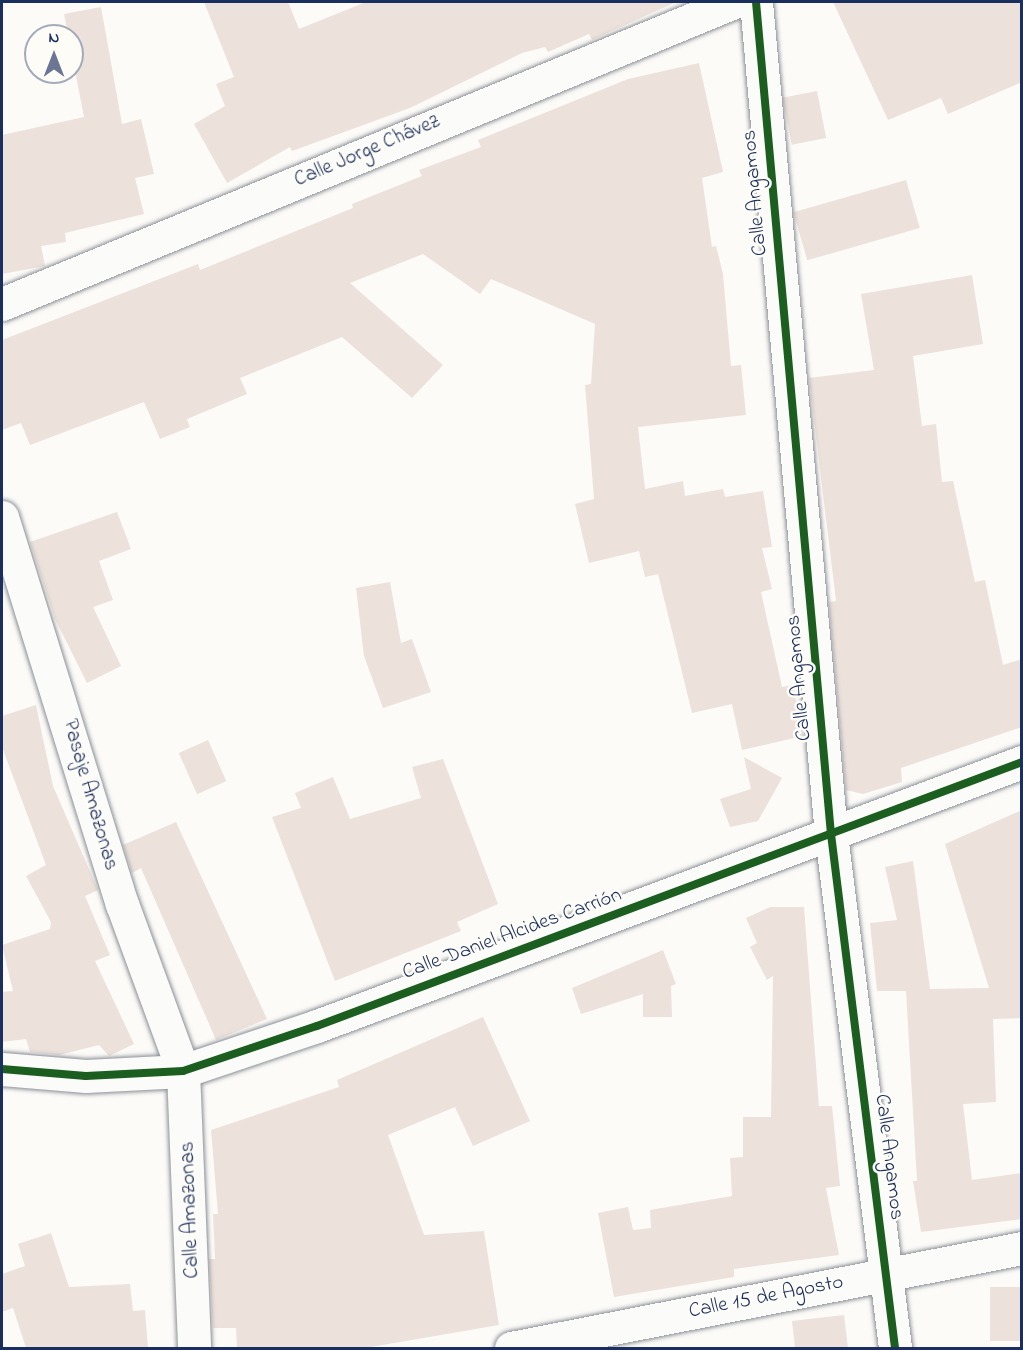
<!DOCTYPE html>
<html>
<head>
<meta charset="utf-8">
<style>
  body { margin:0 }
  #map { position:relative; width:1023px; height:1350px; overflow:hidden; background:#fcfbf8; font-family:"Indie Flower",sans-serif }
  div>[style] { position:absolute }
  .building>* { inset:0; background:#ece1db; transform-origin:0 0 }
  .roads { filter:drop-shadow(0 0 2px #8c9097) drop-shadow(0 0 2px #8c9097) }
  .minor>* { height:33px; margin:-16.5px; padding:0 16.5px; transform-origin:16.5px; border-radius:16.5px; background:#fbfbf9 }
  .cycleway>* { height:8px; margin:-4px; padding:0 4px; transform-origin:4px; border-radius:4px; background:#1b5e20 }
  span { translate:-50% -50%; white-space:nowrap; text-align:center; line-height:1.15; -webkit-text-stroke:5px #fdfcf7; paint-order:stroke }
  .street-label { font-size:21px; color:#1b2f5e }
  .frame { position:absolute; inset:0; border:3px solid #1b2f5e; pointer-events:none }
  .north { position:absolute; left:24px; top:24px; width:60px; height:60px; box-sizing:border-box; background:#fdfcf7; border:2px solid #a3aaba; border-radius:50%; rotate:0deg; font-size:16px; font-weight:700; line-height:24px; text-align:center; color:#1b2f5e }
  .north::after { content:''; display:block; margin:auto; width:21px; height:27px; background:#6a7694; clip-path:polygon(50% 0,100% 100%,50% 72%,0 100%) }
</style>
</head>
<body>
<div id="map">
  <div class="building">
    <i style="clip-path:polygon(204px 2px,288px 2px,299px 29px,366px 2px,676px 2px,592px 40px,589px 34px,548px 52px,545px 47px,522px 53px,410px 108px,292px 151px,290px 147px,227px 183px,194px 124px,225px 106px,216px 84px,234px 77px)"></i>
    <i style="clip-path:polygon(833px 2px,1022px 2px,1022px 82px,948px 114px,941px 98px,888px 120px)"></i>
    <i style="clip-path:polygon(101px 7px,122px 124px,141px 119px,154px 174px,135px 178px,144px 214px,65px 233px,66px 242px,41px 246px,45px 266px,2px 274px,2px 135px,84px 117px,64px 14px)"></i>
    <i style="clip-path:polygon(699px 63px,723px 172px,702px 178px,712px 247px,716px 246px,723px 274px,731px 366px,741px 365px,746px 415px,638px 427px,645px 489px,683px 481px,685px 496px,723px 489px,725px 497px,763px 491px,772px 547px,762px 548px,772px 589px,761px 592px,782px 687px,793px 685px,803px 736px,742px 750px,732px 704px,692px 713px,658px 574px,645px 577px,639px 551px,589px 563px,575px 504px,594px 499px,585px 385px,591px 384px,595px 324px,491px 279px,480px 294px,423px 254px,350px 283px,443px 365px,412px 398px,342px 337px,240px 378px,247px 394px,187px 419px,190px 427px,160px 439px,144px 402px,30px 445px,21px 423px,2px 430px,2px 340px,198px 264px,200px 270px,353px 208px,352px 204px,422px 176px,419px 170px,481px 147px,478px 140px,628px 79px)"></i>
    <i style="left:817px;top:91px;width:48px;height:35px;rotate:79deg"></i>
    <i style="left:906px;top:180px;width:50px;height:117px;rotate:74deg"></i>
    <i style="clip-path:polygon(972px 275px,983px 344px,913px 356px,922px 426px,936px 424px,942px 482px,953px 481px,975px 582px,985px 580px,1003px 665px,1022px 659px,1022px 727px,901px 768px,902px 782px,863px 794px,846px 790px,829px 602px,836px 601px,809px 378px,874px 370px,861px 294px)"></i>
    <i style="clip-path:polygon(117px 512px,131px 549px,99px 561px,113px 600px,93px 607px,121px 666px,87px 683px,55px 619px,30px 542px)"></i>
    <i style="clip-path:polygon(390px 582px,401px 643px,412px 639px,431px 692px,383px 708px,364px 656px,356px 588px)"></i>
    <i style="clip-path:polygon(36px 705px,53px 786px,98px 890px,85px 896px,110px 955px,95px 961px,134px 1044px,109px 1056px,99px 1045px,59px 1055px,30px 1052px,26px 1039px,2px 1042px,2px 992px,13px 991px,2px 945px,50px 929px,51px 922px,26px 876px,46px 865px,2px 747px,2px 716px)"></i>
    <i style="left:208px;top:740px;width:45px;height:32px;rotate:66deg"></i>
    <i style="clip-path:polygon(744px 757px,782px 778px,758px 821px,730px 827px,720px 799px,751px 789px)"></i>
    <i style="clip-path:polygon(443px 759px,498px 904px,457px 922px,461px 931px,335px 981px,272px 817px,301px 808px,295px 793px,333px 777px,350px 819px,421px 798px,412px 767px)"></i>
    <i style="clip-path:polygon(1022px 810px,1022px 1018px,993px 1019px,996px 1102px,963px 1104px,972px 1180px,1022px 1173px,1022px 1219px,921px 1232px,913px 1181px,917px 1181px,906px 991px,877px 991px,870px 923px,897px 920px,885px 867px,913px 861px,930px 989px,989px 988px,945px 844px)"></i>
    <i style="clip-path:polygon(176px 822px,267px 1019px,216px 1040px,141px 868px,132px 873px,123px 845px)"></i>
    <i style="clip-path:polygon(770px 907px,804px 907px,819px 1106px,832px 1106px,840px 1186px,826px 1188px,839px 1255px,734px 1269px,734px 1277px,614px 1297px,598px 1213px,628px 1207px,633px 1230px,651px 1228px,650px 1210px,732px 1196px,730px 1158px,743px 1157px,743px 1117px,771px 1117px,773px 976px,767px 980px,750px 947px,757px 943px,746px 918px)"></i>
    <i style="clip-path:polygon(663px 950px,676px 984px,671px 986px,672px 1017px,643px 1017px,643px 994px,581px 1014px,572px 988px)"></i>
    <i style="clip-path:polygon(483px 1017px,530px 1121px,473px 1146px,455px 1107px,388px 1135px,424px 1235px,484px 1231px,499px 1325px,365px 1348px,237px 1348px,236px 1328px,213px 1328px,209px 1259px,215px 1259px,213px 1214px,218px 1214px,211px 1130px,339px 1087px,337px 1080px)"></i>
    <i style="clip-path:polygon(51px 1233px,69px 1287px,130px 1284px,133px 1311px,145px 1310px,148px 1348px,26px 1348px,13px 1308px,2px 1312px,2px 1274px,25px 1266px,18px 1244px)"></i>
    <i style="left:1022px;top:1287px;width:54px;height:32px;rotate:90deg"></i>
    <i style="clip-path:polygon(844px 1315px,848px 1348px,795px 1348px,792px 1321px)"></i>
  </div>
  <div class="roads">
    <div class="minor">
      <i style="left:756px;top:2px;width:835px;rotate:84.85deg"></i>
      <i style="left:831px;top:834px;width:518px;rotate:82.9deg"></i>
      <i style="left:2px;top:304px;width:792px;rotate:-22.42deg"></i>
      <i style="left:2px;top:517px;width:405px;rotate:72.8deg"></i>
      <i style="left:122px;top:904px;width:178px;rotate:69.9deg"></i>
      <i style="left:183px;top:1071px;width:277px;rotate:87.7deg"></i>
      <i style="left:2px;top:1069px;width:84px;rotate:4.8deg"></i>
      <i style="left:86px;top:1076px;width:97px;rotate:-3deg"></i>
      <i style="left:183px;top:1071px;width:141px;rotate:-18.6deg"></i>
      <i style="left:317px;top:1026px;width:753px;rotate:-20.53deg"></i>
      <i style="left:511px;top:1348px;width:521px;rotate:-11.07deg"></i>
    </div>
  </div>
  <div class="cycleway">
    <i style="left:756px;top:2px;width:835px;rotate:84.85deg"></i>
    <i style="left:831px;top:834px;width:518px;rotate:82.9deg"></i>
    <i style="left:2px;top:1069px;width:84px;rotate:4.8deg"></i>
    <i style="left:86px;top:1076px;width:97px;rotate:-3deg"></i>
    <i style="left:183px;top:1071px;width:141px;rotate:-18.6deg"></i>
    <i style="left:317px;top:1026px;width:753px;rotate:-20.53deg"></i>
  </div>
  <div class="street-label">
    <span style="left:367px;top:151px;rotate:-23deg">Calle Jorge Chávez</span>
    <span style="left:755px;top:193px;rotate:-95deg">Calle Angamos</span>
    <span style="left:799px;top:678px;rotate:-95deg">Calle Angamos</span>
    <span style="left:90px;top:795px;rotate:74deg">Pasaje Amazonas</span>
    <span style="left:512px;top:934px;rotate:-20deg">Calle Daniel Alcides Carrión</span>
    <span style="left:889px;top:1157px;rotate:83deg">Calle Angamos</span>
    <span style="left:190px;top:1210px;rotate:-92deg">Calle Amazonas</span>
    <span style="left:766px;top:1297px;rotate:-11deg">Calle 15 de Agosto</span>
  </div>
  <div class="frame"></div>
  <div class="north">N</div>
</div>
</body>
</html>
